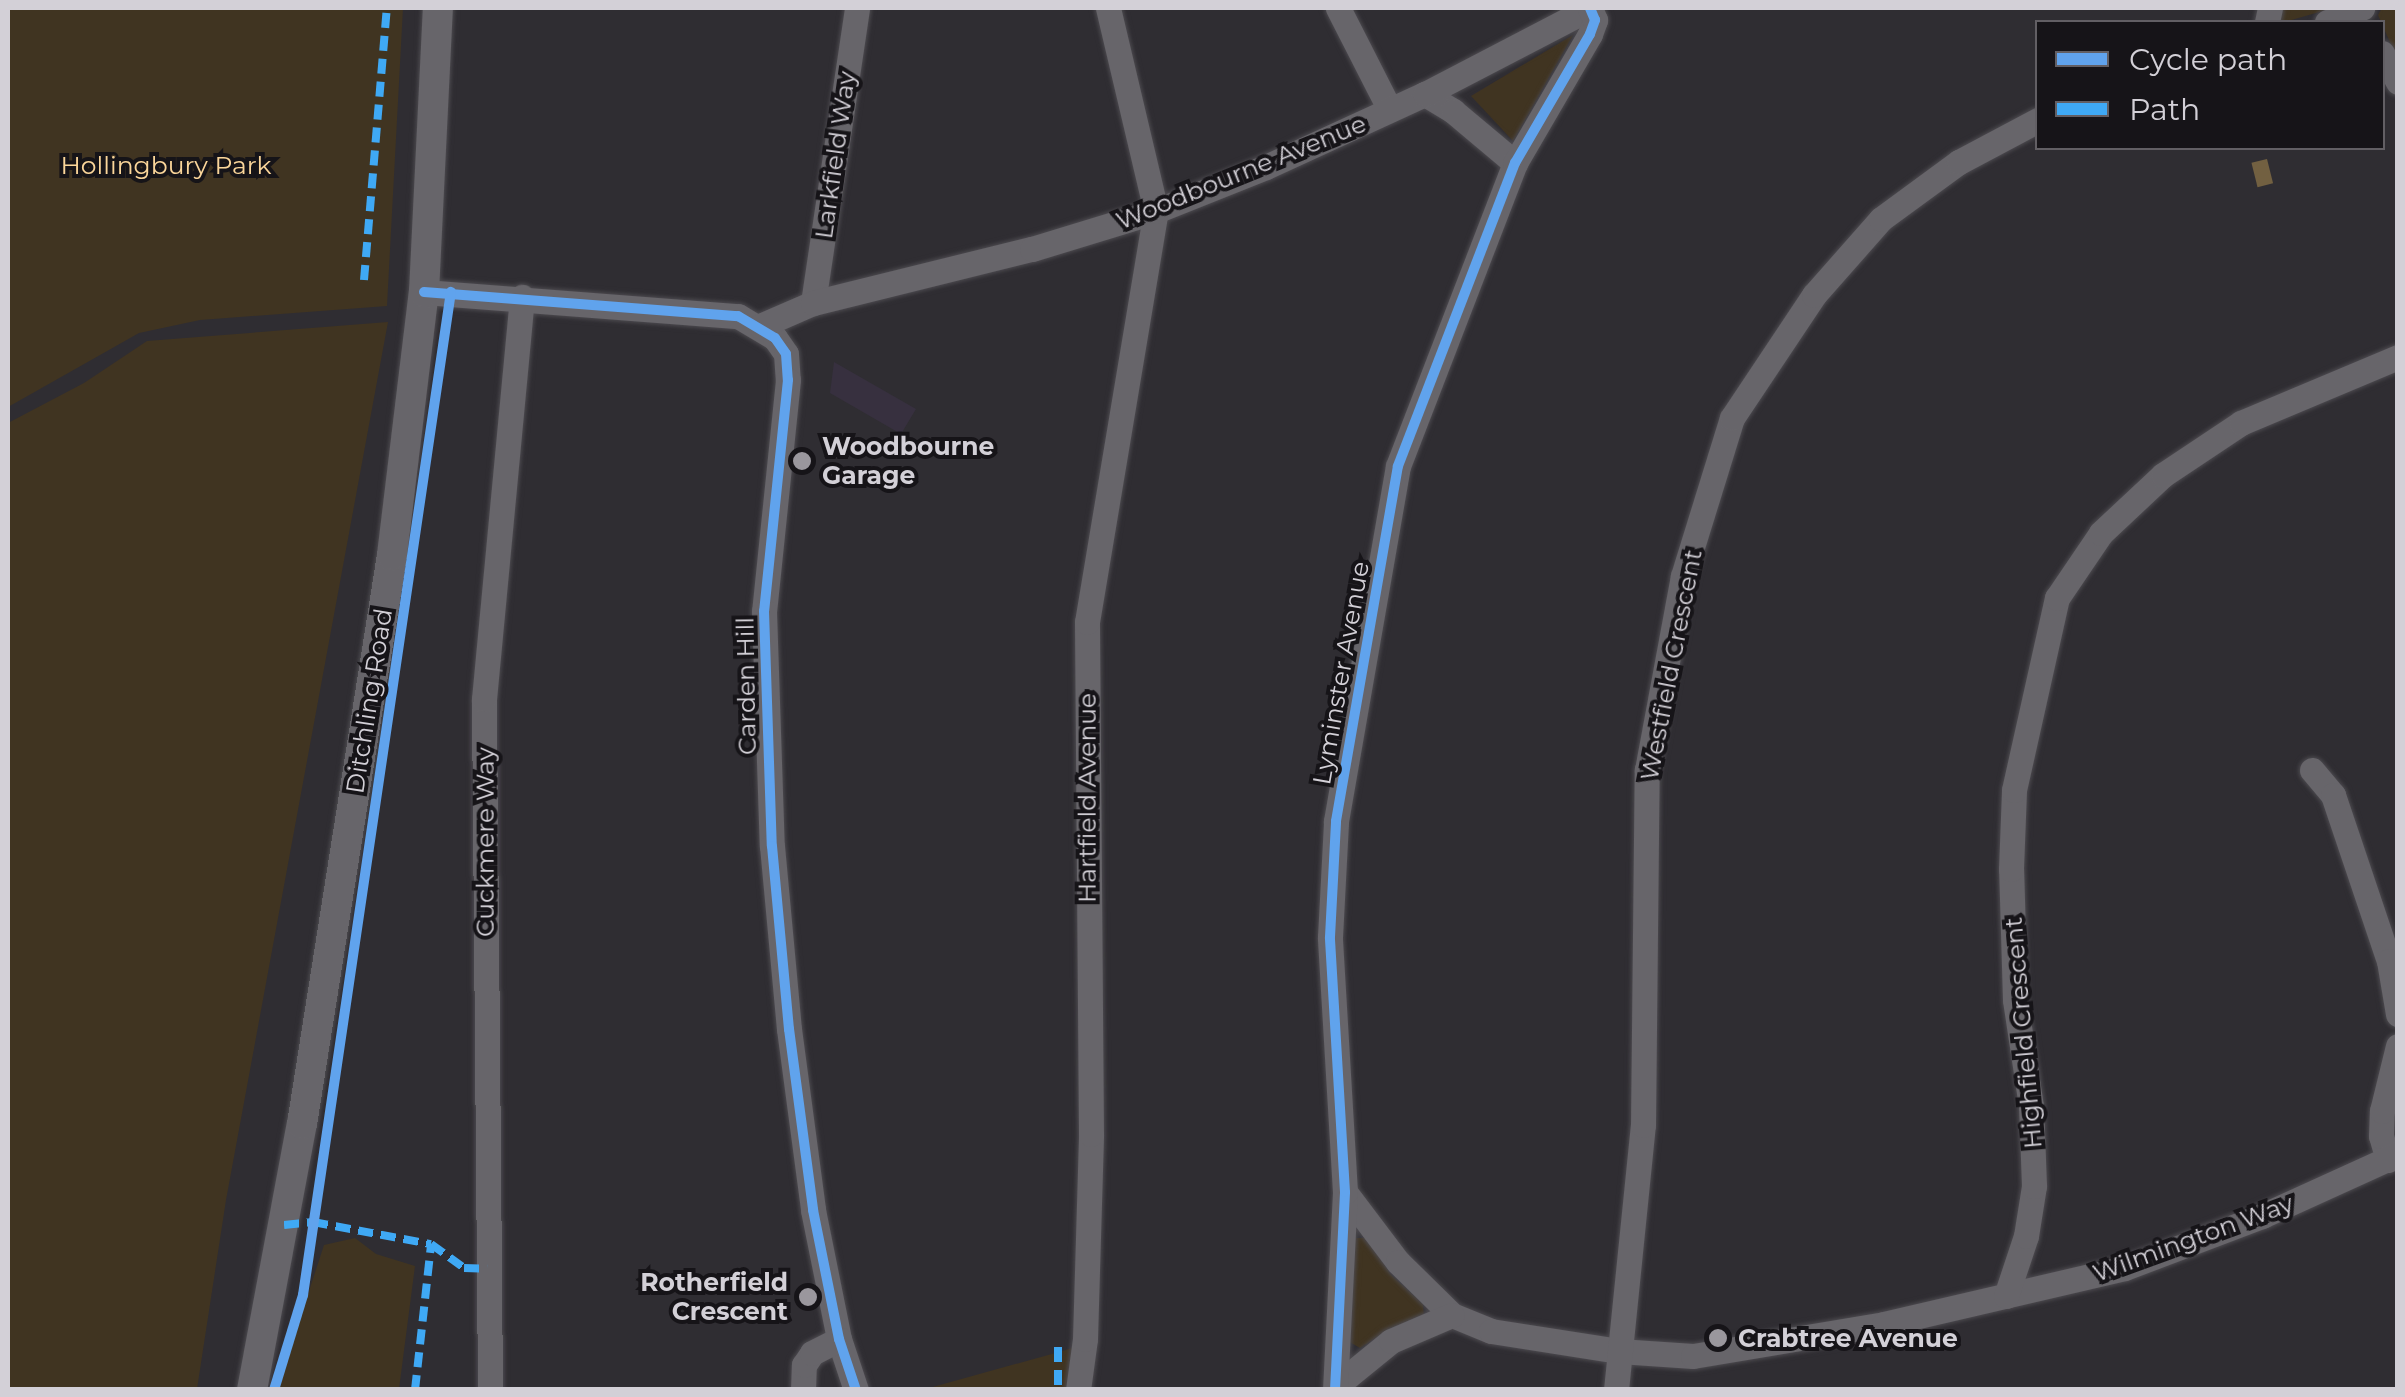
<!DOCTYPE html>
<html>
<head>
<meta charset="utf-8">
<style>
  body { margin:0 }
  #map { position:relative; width:2405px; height:1397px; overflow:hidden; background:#2f2d32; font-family:Montserrat,sans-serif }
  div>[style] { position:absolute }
  .built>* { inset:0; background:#37303f }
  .green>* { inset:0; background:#403421 }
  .water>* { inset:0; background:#726041; transform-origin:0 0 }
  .roads { filter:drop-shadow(0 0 2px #4c4a4f) drop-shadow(0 0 2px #4c4a4f) }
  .minor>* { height:25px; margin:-12.5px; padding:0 12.5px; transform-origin:12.5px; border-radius:12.5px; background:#67656a }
  .tertiary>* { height:30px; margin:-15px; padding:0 15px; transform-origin:15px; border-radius:15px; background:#67656a }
  .quiet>* { height:8px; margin-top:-4px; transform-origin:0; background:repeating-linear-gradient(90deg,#3fa9f5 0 15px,transparent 0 23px) }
  .cycleway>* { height:10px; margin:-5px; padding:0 5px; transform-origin:5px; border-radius:5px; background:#60a3ed }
  .dots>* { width:28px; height:28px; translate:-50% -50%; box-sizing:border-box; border:5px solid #161418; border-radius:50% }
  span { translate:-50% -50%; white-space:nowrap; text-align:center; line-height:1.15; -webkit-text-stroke:8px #161418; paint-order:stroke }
  .street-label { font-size:25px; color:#d3d0d7 }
  .park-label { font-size:25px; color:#fbd69a }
  .poi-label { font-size:25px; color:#d3d0d7; font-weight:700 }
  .left { translate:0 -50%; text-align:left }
  .right { translate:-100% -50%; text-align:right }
  .frame { position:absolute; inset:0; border:10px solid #d3d0d7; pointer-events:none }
  .legend { position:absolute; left:2035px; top:20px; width:350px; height:130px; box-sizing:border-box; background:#161418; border:2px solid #625f64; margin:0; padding:12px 18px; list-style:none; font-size:30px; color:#d3d0d7 }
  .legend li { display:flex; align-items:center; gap:20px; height:50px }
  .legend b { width:50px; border:2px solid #625f64 }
</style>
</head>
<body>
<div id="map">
  <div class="built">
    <i style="clip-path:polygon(834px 362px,916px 409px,901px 434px,830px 393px)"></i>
  </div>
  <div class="green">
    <i style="clip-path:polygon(8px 8px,403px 8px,387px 306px,200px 320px,139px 333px,8px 407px)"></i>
    <i style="clip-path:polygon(2280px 8px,2329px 8px,2330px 9px,2284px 22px,2277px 17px)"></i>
    <i style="clip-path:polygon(2382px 8px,2397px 8px,2397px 58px,2378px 15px)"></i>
    <i style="clip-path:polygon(1573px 35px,1513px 141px,1471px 96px)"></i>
    <i style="clip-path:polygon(388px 322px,226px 1200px,197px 1389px,8px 1389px,8px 423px,84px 383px,147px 341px)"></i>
    <i style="clip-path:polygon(355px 1238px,376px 1254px,415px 1266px,399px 1389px,277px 1389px,324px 1245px)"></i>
    <i style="clip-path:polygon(1353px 1238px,1367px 1238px,1391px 1275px,1423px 1304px,1424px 1316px,1391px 1328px,1360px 1348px,1348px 1341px)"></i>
    <i style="clip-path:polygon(1072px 1348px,1068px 1389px,922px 1390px,1059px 1352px)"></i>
  </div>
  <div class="water">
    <i style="left:2267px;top:159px;width:25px;height:16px;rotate:76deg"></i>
  </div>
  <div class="roads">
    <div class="minor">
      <i style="left:1338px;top:8px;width:114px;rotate:63deg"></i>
      <i style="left:2267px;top:22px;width:14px;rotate:-78deg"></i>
      <i style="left:2327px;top:22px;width:38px;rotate:-22deg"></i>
      <i style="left:2382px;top:53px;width:33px;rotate:61deg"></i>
      <i style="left:1425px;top:94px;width:33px;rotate:31deg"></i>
      <i style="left:1453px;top:111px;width:81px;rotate:40deg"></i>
      <i style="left:424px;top:292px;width:315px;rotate:4.4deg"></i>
      <i style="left:738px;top:316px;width:43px;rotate:30.7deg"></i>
      <i style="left:775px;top:338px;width:19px;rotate:55deg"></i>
      <i style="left:786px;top:354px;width:26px;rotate:86deg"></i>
      <i style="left:788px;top:380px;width:232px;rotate:95.9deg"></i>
      <i style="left:764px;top:611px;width:235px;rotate:88.1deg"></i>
      <i style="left:772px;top:846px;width:184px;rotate:84.7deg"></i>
      <i style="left:789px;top:1029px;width:183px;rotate:82.4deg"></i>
      <i style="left:813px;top:1210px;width:132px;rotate:78.6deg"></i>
      <i style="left:839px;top:1339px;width:54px;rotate:71.6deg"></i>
      <i style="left:813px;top:303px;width:298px;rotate:-81.5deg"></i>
      <i style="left:760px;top:326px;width:58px;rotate:-23.5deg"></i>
      <i style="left:813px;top:303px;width:226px;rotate:-13.9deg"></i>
      <i style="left:1032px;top:249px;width:130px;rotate:-17deg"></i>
      <i style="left:1156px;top:211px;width:118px;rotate:-21.8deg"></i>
      <i style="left:1266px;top:167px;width:175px;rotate:-24.7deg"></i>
      <i style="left:1425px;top:94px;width:186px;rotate:-27.5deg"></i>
      <i style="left:2312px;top:770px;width:33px;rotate:50deg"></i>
      <i style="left:2333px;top:795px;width:175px;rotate:71.4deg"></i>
      <i style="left:2389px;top:961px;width:54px;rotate:80.4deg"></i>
      <i style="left:2388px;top:1160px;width:25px;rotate:-106deg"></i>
      <i style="left:2381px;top:1136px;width:25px;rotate:-88deg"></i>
      <i style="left:2382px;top:1111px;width:67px;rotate:-76.2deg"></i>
      <i style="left:1345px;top:1192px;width:88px;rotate:52.9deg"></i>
      <i style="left:1398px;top:1262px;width:76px;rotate:44.5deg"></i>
      <i style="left:1452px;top:1315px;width:42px;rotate:22.3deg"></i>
      <i style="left:1491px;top:1331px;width:130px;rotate:8.9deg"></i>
      <i style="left:1619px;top:1351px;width:74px;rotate:3.9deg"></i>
      <i style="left:1693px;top:1356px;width:194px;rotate:-9.5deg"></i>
      <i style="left:1884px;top:1324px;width:247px;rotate:-13.1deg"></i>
      <i style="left:2125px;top:1268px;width:147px;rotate:-20.8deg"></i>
      <i style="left:2262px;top:1216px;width:149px;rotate:-24.5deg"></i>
      <i style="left:2006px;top:1296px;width:63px;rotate:-71.6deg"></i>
      <i style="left:2026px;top:1236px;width:51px;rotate:-80.9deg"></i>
      <i style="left:2034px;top:1186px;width:80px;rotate:-92.1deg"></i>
      <i style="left:2031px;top:1106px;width:107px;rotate:-98.6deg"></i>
      <i style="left:2015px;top:1000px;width:131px;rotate:-91.7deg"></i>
      <i style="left:2011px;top:869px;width:79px;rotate:-87.8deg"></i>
      <i style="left:2014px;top:790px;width:197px;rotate:-77.4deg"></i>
      <i style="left:2057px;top:598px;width:78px;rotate:-55.9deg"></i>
      <i style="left:2101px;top:533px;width:85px;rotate:-43.1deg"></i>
      <i style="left:2163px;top:475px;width:94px;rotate:-33.7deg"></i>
      <i style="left:2241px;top:423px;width:170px;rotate:-22.8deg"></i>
      <i style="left:1336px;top:1378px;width:12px;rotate:-9deg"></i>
      <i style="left:1348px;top:1376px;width:55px;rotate:-39.1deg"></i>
      <i style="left:1391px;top:1341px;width:66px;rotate:-23.1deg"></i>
      <i style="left:490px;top:1390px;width:691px;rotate:-90.5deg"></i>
      <i style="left:484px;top:699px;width:404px;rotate:-84.6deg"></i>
      <i style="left:803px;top:1390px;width:25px;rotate:-88deg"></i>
      <i style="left:804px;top:1365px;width:14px;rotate:-56deg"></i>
      <i style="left:812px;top:1353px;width:30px;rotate:-27deg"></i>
      <i style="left:1078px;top:1390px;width:51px;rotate:-82.2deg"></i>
      <i style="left:1085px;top:1339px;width:205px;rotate:-88.3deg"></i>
      <i style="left:1091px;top:1134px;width:512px;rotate:-90.45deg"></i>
      <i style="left:1087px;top:622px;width:417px;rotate:-80.5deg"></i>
      <i style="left:1156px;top:211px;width:209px;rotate:-103.3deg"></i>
      <i style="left:1335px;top:1390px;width:198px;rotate:-87.1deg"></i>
      <i style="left:1345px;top:1192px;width:255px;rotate:-93.4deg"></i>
      <i style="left:1330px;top:937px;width:116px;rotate:-87deg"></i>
      <i style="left:1336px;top:821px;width:360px;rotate:-80.1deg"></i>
      <i style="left:1398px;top:466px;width:325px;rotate:-68.9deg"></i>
      <i style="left:1515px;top:163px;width:149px;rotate:-59.8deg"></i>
      <i style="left:1590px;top:34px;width:15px;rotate:-70deg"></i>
      <i style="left:1595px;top:20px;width:13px;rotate:-113deg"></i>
      <i style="left:1616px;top:1390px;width:266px;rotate:-84.2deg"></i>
      <i style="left:1643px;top:1125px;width:355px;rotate:-89.4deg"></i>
      <i style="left:1647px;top:770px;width:197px;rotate:-79.5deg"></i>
      <i style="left:1683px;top:576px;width:165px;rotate:-72.8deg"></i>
      <i style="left:1732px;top:418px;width:148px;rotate:-56.3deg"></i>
      <i style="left:1814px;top:295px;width:101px;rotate:-48.6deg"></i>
      <i style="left:1881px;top:219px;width:97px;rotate:-36.2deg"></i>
      <i style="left:1959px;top:162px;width:89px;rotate:-28deg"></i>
    </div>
    <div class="tertiary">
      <i style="left:252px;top:1390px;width:271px;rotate:-79.4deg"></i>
      <i style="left:302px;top:1124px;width:576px;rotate:-81.01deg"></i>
      <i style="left:392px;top:555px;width:265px;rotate:-83.1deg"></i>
      <i style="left:424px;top:292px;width:284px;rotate:-87.2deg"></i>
    </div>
  </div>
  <div class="quiet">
    <i style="left:364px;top:280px;width:273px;rotate:-85.2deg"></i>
    <i style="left:284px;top:1225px;width:29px;rotate:-6deg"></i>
    <i style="left:313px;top:1222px;width:120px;rotate:10.6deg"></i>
    <i style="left:431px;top:1244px;width:41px;rotate:36deg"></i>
    <i style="left:464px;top:1268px;width:23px;rotate:2deg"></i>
    <i style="left:1058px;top:1347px;width:43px;rotate:90deg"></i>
    <i style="left:415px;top:1390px;width:147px;rotate:-83.7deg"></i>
  </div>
  <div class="cycleway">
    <i style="left:424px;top:292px;width:315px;rotate:4.4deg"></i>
    <i style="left:738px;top:316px;width:43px;rotate:30.7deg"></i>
    <i style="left:775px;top:338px;width:19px;rotate:55deg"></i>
    <i style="left:786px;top:354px;width:26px;rotate:86deg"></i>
    <i style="left:788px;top:380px;width:232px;rotate:95.9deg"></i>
    <i style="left:764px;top:611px;width:235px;rotate:88.1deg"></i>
    <i style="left:772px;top:846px;width:184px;rotate:84.7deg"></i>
    <i style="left:789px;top:1029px;width:183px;rotate:82.4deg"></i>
    <i style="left:813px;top:1210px;width:132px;rotate:78.6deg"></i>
    <i style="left:839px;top:1339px;width:54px;rotate:71.6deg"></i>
    <i style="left:274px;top:1390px;width:99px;rotate:-73deg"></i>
    <i style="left:303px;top:1295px;width:1014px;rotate:-81.61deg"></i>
    <i style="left:1335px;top:1390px;width:198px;rotate:-87.1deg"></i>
    <i style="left:1345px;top:1192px;width:255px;rotate:-93.4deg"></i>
    <i style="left:1330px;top:937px;width:116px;rotate:-87deg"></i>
    <i style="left:1336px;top:821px;width:360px;rotate:-80.1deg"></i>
    <i style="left:1398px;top:466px;width:325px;rotate:-68.9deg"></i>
    <i style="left:1515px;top:163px;width:149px;rotate:-59.8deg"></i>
    <i style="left:1590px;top:34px;width:15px;rotate:-70deg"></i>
    <i style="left:1595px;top:20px;width:13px;rotate:-113deg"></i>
  </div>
  <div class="dots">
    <i style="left:802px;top:461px;background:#9a979d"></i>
    <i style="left:808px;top:1297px;background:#9a979d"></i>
    <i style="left:1718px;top:1338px;background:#9a979d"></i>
  </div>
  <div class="street-label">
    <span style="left:835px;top:155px;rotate:-82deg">Larkfield Way</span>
    <span style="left:1241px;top:172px;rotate:-22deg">Woodbourne Avenue</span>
    <span style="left:1671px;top:665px;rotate:-79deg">Westfield Crescent</span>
    <span style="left:1341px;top:673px;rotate:-80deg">Lyminster Avenue</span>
    <span style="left:746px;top:686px;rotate:-91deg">Carden Hill</span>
    <span style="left:369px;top:701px;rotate:-81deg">Ditchling Road</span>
    <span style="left:1087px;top:798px;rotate:-90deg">Hartfield Avenue</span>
    <span style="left:485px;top:842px;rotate:-90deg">Cuckmere Way</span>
    <span style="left:2023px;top:1033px;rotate:-95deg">Highfield Crescent</span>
    <span style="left:2193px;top:1238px;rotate:-20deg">Wilmington Way</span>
  </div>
  <div class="park-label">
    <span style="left:166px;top:165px">Hollingbury Park</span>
  </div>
  <div class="poi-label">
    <span class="left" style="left:822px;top:461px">Woodbourne<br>Garage</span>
    <span class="right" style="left:788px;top:1297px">Rotherfield<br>Crescent</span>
    <span class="left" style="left:1738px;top:1338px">Crabtree Avenue</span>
  </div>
  <div class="frame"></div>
  <ul class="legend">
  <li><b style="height:12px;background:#60a3ed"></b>Cycle path</li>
  <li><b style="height:12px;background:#3fa9f5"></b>Path</li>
  </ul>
</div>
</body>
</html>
